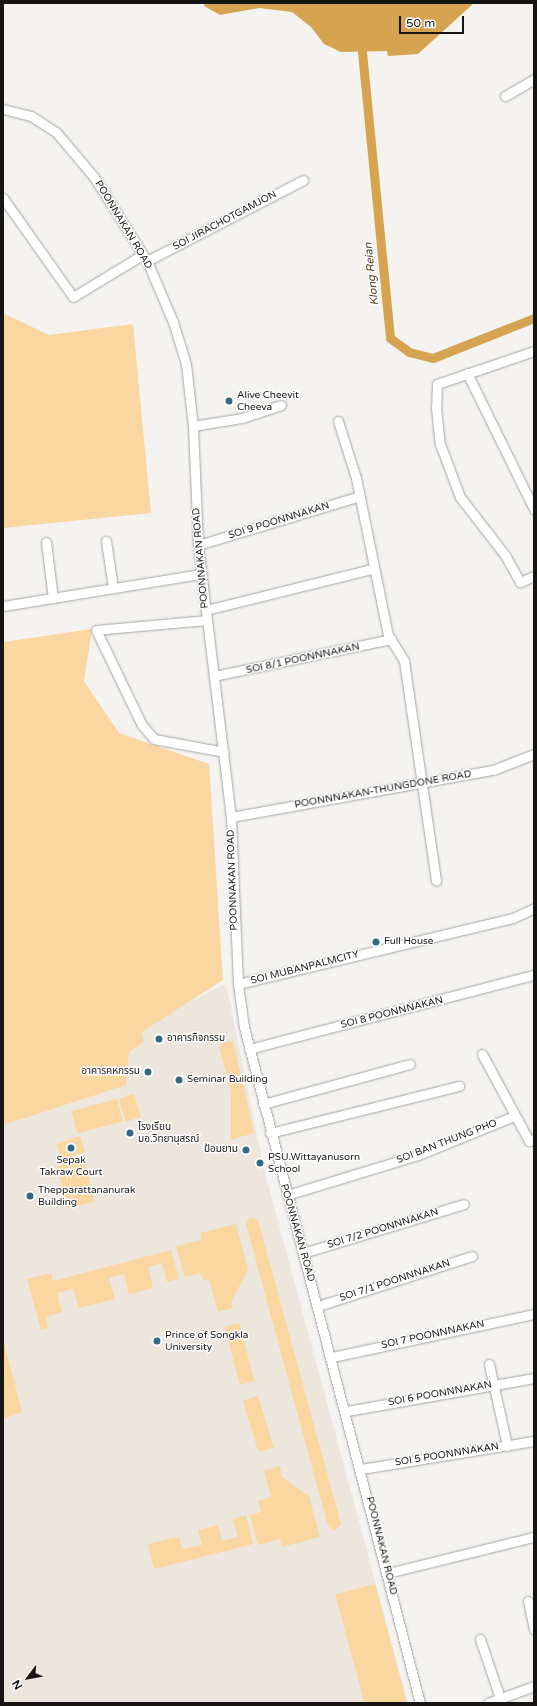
<!DOCTYPE html>
<html>
<head>
<meta charset="utf-8">
<style>
  body { margin:0 }
  #map { position:relative; width:537px; height:1706px; overflow:hidden; background:#f5f3f0; font-family:"Varela Round","Noto Sans Thai",sans-serif }
  div>[style] { position:absolute }
  .built>* { inset:0; background:#ede6dd }
  .green>* { inset:0; background:#fad6a1; transform-origin:0 0 }
  .water>* { inset:0; background:#d6a351 }
  .canal>* { height:9px; margin:-4.5px; padding:0 4.5px; transform-origin:4.5px; border-radius:4.5px; background:#d6a351 }
  .roads { filter:drop-shadow(0 0 1px #a5a4a1) drop-shadow(0 0 1px #a5a4a1) }
  .minor>* { height:9px; margin:-4.5px; padding:0 4.5px; transform-origin:4.5px; border-radius:4.5px; background:#fff }
  .dots>* { width:11px; height:11px; translate:-50% -50%; box-sizing:border-box; border:2px solid #fff; border-radius:50% }
  span { translate:-50% -50%; white-space:nowrap; text-align:center; line-height:1.15; -webkit-text-stroke:3px #fff; paint-order:stroke }
  .street-label { font-size:10px; color:#161514 }
  .poi-label { font-size:10px; color:#161514 }
  .left { translate:0 -50%; text-align:left }
  .right { translate:-100% -50%; text-align:right }
  .water-label { font-size:11px; color:#56401d; font-style:italic }
  .frame { position:absolute; inset:0; border:4px solid #161514; pointer-events:none }
  .north { position:absolute; left:8px; top:1658px; width:40px; height:40px; -webkit-text-stroke:3px #fff; paint-order:stroke; rotate:238deg; font-size:11px; font-weight:700; line-height:16px; text-align:center; color:#161514 }
  .north::after { content:''; display:block; margin:auto; width:14px; height:18px; background:#161514; clip-path:polygon(50% 0,100% 100%,50% 72%,0 100%) }
  .scale { position:absolute; left:399px; top:16px; width:65px; height:18px; box-sizing:border-box; border:2px solid #161514; border-top:0; padding-left:5px; font-size:12px; line-height:14px; white-space:nowrap; color:#161514; -webkit-text-stroke:3px #fff; paint-order:stroke }
</style>
</head>
<body>
<div id="map">
  <div class="built">
    <i style="clip-path:polygon(226px 984px,265px 1173px,408px 1703px,3px 1703px,3px 1091px)"></i>
  </div>
  <div class="green">
    <i style="clip-path:polygon(3px 313px,49px 335px,133px 324px,151px 513px,3px 528px)"></i>
    <i style="clip-path:polygon(92px 629px,84px 681px,119px 733px,209px 764px,223px 980px,142px 1032px,144px 1042px,129px 1052px,126px 1085px,3px 1125px,3px 642px)"></i>
    <i style="clip-path:polygon(233px 1041px,254px 1133px,231px 1140px,231px 1090px,219px 1047px,223px 1042px)"></i>
    <i style="left:134px;top:1094px;width:24px;height:16px;rotate:73deg"></i>
    <i style="left:117px;top:1099px;width:23px;height:47px;rotate:75deg"></i>
    <i style="left:80px;top:1136px;width:17px;height:24px;rotate:73deg"></i>
    <i style="left:84px;top:1159px;width:44px;height:28px;rotate:76deg"></i>
    <i style="clip-path:polygon(250px 1218px,258px 1220px,341px 1524px,335px 1531px,328px 1526px,246px 1224px)"></i>
    <i style="clip-path:polygon(236px 1224px,248px 1270px,231px 1302px,233px 1308px,218px 1312px,209px 1279px,203px 1280px,200px 1273px,185px 1277px,176px 1246px,202px 1240px,200px 1233px)"></i>
    <i style="clip-path:polygon(171px 1250px,179px 1279px,167px 1282px,162px 1263px,148px 1267px,153px 1288px,129px 1294px,124px 1274px,109px 1278px,115px 1299px,79px 1308px,73px 1289px,57px 1293px,62px 1312px,46px 1317px,48px 1328px,41px 1330px,27px 1279px,51px 1273px,53px 1281px)"></i>
    <i style="left:239px;top:1323px;width:60px;height:15px;rotate:75deg"></i>
    <i style="clip-path:polygon(3px 1339px,22px 1412px,3px 1419px)"></i>
    <i style="left:258px;top:1396px;width:54px;height:16px;rotate:73deg"></i>
    <i style="clip-path:polygon(280px 1466px,282px 1477px,309px 1496px,320px 1537px,282px 1547px,280px 1539px,258px 1545px,250px 1515px,261px 1512px,258px 1501px,271px 1497px,264px 1470px)"></i>
    <i style="clip-path:polygon(246px 1515px,253px 1544px,154px 1569px,148px 1544px,179px 1537px,182px 1549px,202px 1545px,198px 1530px,218px 1525px,222px 1541px,238px 1537px,233px 1519px)"></i>
    <i style="left:375px;top:1584px;width:123px;height:41px;rotate:75deg"></i>
  </div>
  <div class="water">
    <i style="clip-path:polygon(205px 3px,474px 3px,418px 54px,388px 56px,387px 51px,341px 52px,324px 44px,311px 27px,292px 12px,259px 8px,220px 15px,204px 6px)"></i>
  </div>
  <div class="canal">
    <i style="left:362px;top:52px;width:287px;rotate:84.4deg"></i>
    <i style="left:390px;top:338px;width:24px;rotate:36deg"></i>
    <i style="left:409px;top:352px;width:25px;rotate:14deg"></i>
    <i style="left:433px;top:358px;width:109px;rotate:-21.6deg"></i>
  </div>
  <div class="roads">
    <div class="minor">
      <i style="left:505px;top:96px;width:34px;rotate:-30deg"></i>
      <i style="left:3px;top:109px;width:29px;rotate:14deg"></i>
      <i style="left:31px;top:116px;width:30px;rotate:33deg"></i>
      <i style="left:56px;top:132px;width:59px;rotate:49.8deg"></i>
      <i style="left:94px;top:177px;width:99px;rotate:57.8deg"></i>
      <i style="left:147px;top:261px;width:66px;rotate:66.9deg"></i>
      <i style="left:173px;top:322px;width:44px;rotate:72.8deg"></i>
      <i style="left:186px;top:364px;width:62px;rotate:83.6deg"></i>
      <i style="left:193px;top:426px;width:119px;rotate:87.6deg"></i>
      <i style="left:198px;top:545px;width:274px;rotate:83.1deg"></i>
      <i style="left:231px;top:817px;width:167px;rotate:87.6deg"></i>
      <i style="left:238px;top:984px;width:43px;rotate:82.1deg"></i>
      <i style="left:244px;top:1027px;width:699px;rotate:75.41deg"></i>
      <i style="left:3px;top:198px;width:121px;rotate:54.7deg"></i>
      <i style="left:73px;top:297px;width:81px;rotate:-31.3deg"></i>
      <i style="left:147px;top:261px;width:176px;rotate:-27.4deg"></i>
      <i style="left:534px;top:351px;width:102px;rotate:161.2deg"></i>
      <i style="left:437px;top:384px;width:24px;rotate:92deg"></i>
      <i style="left:436px;top:408px;width:36px;rotate:84deg"></i>
      <i style="left:440px;top:444px;width:57px;rotate:69.3deg"></i>
      <i style="left:460px;top:497px;width:73px;rotate:52.2deg"></i>
      <i style="left:505px;top:555px;width:31px;rotate:61deg"></i>
      <i style="left:520px;top:582px;width:15px;rotate:-23deg"></i>
      <i style="left:467px;top:373px;width:152px;rotate:63.8deg"></i>
      <i style="left:338px;top:421px;width:60px;rotate:72.5deg"></i>
      <i style="left:356px;top:478px;width:160px;rotate:78.5deg"></i>
      <i style="left:388px;top:635px;width:31px;rotate:58deg"></i>
      <i style="left:404px;top:661px;width:222px;rotate:81.7deg"></i>
      <i style="left:193px;top:426px;width:50px;rotate:-9.3deg"></i>
      <i style="left:242px;top:418px;width:41px;rotate:-18.4deg"></i>
      <i style="left:106px;top:541px;width:48px;rotate:81.5deg"></i>
      <i style="left:46px;top:542px;width:57px;rotate:83deg"></i>
      <i style="left:198px;top:545px;width:169px;rotate:-16.8deg"></i>
      <i style="left:3px;top:606px;width:201px;rotate:-9.2deg"></i>
      <i style="left:206px;top:610px;width:171px;rotate:-13.9deg"></i>
      <i style="left:207px;top:620px;width:111px;rotate:174.9deg"></i>
      <i style="left:96px;top:630px;width:106px;rotate:64.2deg"></i>
      <i style="left:142px;top:725px;width:18px;rotate:49deg"></i>
      <i style="left:154px;top:739px;width:71px;rotate:10.5deg"></i>
      <i style="left:214px;top:676px;width:181px;rotate:-11.8deg"></i>
      <i style="left:231px;top:817px;width:266px;rotate:-10.2deg"></i>
      <i style="left:493px;top:770px;width:44px;rotate:-21.3deg"></i>
      <i style="left:238px;top:984px;width:283px;rotate:-13.5deg"></i>
      <i style="left:513px;top:918px;width:23px;rotate:-25deg"></i>
      <i style="left:249px;top:1049px;width:294px;rotate:-14.6deg"></i>
      <i style="left:482px;top:1054px;width:99px;rotate:61.6deg"></i>
      <i style="left:529px;top:1141px;width:5px;rotate:-22deg"></i>
      <i style="left:263px;top:1104px;width:152px;rotate:-15.2deg"></i>
      <i style="left:270px;top:1133px;width:195px;rotate:-14deg"></i>
      <i style="left:287px;top:1195px;width:137px;rotate:-17deg"></i>
      <i style="left:418px;top:1155px;width:104px;rotate:-22.1deg"></i>
      <i style="left:303px;top:1253px;width:168px;rotate:-16.9deg"></i>
      <i style="left:318px;top:1306px;width:162px;rotate:-18deg"></i>
      <i style="left:332px;top:1357px;width:207px;rotate:-12deg"></i>
      <i style="left:489px;top:1364px;width:84px;rotate:77.6deg"></i>
      <i style="left:347px;top:1411px;width:190px;rotate:-10deg"></i>
      <i style="left:361px;top:1469px;width:175px;rotate:-9.2deg"></i>
      <i style="left:388px;top:1573px;width:150px;rotate:-13.9deg"></i>
      <i style="left:528px;top:1601px;width:29px;rotate:78deg"></i>
      <i style="left:480px;top:1639px;width:62px;rotate:71.3deg"></i>
      <i style="left:488px;top:1703px;width:49px;rotate:-20.3deg"></i>
    </div>
  </div>
  <div class="dots">
    <i style="left:229px;top:401px;background:#2f6a82"></i>
    <i style="left:376px;top:942px;background:#2f6a82"></i>
    <i style="left:159px;top:1039px;background:#2f6a82"></i>
    <i style="left:148px;top:1072px;background:#2f6a82"></i>
    <i style="left:179px;top:1080px;background:#2f6a82"></i>
    <i style="left:130px;top:1133px;background:#2f6a82"></i>
    <i style="left:71px;top:1148px;background:#2f6a82"></i>
    <i style="left:246px;top:1150px;background:#2f6a82"></i>
    <i style="left:260px;top:1163px;background:#2f6a82"></i>
    <i style="left:30px;top:1196px;background:#2f6a82"></i>
    <i style="left:157px;top:1341px;background:#2f6a82"></i>
  </div>
  <div class="street-label">
    <span style="left:225px;top:221px;rotate:-28deg">SOI JIRACHOTGAMJON</span>
    <span style="left:123px;top:225px;rotate:59deg">POONNAKAN ROAD</span>
    <span style="left:279px;top:521px;rotate:-17deg">SOI 9 POONNNAKAN</span>
    <span style="left:201px;top:558px;rotate:-95deg">POONNAKAN ROAD</span>
    <span style="left:303px;top:659px;rotate:-12deg">SOI 8/1 POONNNAKAN</span>
    <span style="left:383px;top:790px;rotate:-10deg">POONNNAKAN-THUNGDONE ROAD</span>
    <span style="left:233px;top:880px;rotate:-92deg">POONNAKAN ROAD</span>
    <span style="left:305px;top:968px;rotate:-14deg">SOI MUBANPALMCITY</span>
    <span style="left:392px;top:1013px;rotate:-14deg">SOI 8 POONNNAKAN</span>
    <span style="left:447px;top:1142px;rotate:-21deg">SOI BAN THUNG PHO</span>
    <span style="left:383px;top:1229px;rotate:-17deg">SOI 7/2 POONNNAKAN</span>
    <span style="left:297px;top:1233px;rotate:74deg">POONNAKAN ROAD</span>
    <span style="left:395px;top:1281px;rotate:-18deg">SOI 7/1 POONNNAKAN</span>
    <span style="left:433px;top:1335px;rotate:-12deg">SOI 7 POONNNAKAN</span>
    <span style="left:440px;top:1394px;rotate:-10deg">SOI 6 POONNNAKAN</span>
    <span style="left:447px;top:1455px;rotate:-9deg">SOI 5 POONNNAKAN</span>
    <span style="left:381px;top:1546px;rotate:76deg">POONNAKAN ROAD</span>
  </div>
  <div class="poi-label">
    <span class="left" style="left:237px;top:401px">Alive Cheevit<br>Cheeva</span>
    <span class="left" style="left:384px;top:942px">Full House</span>
    <span class="left" style="left:167px;top:1039px">อาคารกิจกรรม</span>
    <span class="right" style="left:140px;top:1072px">อาคารคหกรรม</span>
    <span class="left" style="left:187px;top:1080px">Seminar Building</span>
    <span class="left" style="left:138px;top:1133px">โรงเรียน<br>มอ.วิทยานุสรณ์</span>
    <span class="right" style="left:238px;top:1150px">ป้อมยาม</span>
    <span class="left" style="left:268px;top:1163px">PSU.Wittayanusorn<br>School</span>
    <span style="left:71px;top:1166px">Sepak<br>Takraw Court</span>
    <span class="left" style="left:38px;top:1196px">Thepparattananurak<br>Building</span>
    <span class="left" style="left:165px;top:1341px">Prince of Songkla<br>University</span>
  </div>
  <div class="water-label">
    <span style="left:372px;top:274px;rotate:-96deg">Klong Reian</span>
  </div>
  <div class="frame"></div>
  <div class="north">N</div>
  <div class="scale">50 m</div>
</div>
</body>
</html>
